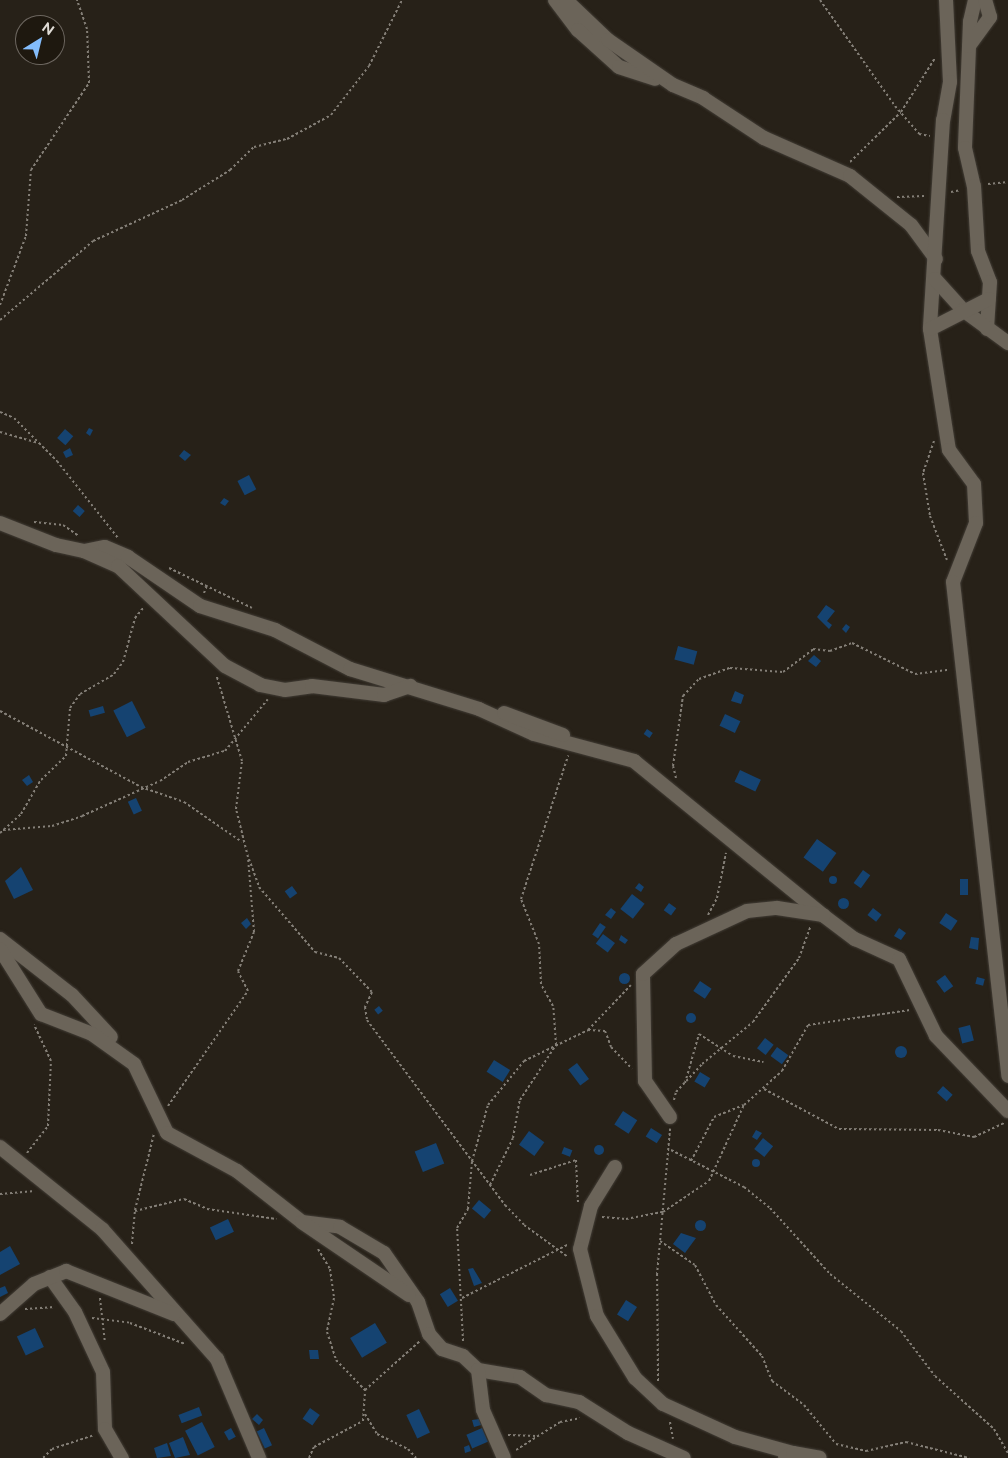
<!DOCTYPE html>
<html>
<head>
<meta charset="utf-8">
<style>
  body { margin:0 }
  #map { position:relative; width:1008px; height:1458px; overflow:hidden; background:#272118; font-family:Raleway,sans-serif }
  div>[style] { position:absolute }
  .building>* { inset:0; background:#154371; transform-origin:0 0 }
  .round { border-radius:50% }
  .path>* { height:2px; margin-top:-1px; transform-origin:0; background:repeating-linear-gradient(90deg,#847f77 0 2.5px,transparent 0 5px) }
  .roads { filter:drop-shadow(0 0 1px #423d36) drop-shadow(0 0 1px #423d36) }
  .minor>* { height:14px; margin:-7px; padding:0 7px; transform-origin:7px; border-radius:7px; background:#6b6459 }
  span { translate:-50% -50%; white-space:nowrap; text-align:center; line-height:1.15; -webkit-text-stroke:4px #1e180f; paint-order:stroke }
  .north { position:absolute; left:15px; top:15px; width:50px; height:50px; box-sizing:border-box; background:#1e180f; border:1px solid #6c665f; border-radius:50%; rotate:36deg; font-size:14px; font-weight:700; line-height:20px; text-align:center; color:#e0dcd6 }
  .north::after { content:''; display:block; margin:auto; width:18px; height:22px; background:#83bcfb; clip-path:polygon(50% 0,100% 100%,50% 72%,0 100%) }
</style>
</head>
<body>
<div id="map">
  <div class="building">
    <i style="clip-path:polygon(89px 428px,93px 430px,90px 436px,86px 433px)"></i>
    <i style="left:65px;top:429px;width:11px;height:12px;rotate:41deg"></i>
    <i style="clip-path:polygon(70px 448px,73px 455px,66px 458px,63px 452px)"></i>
    <i style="clip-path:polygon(184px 450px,191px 455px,185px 461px,179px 456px)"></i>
    <i style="left:249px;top:475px;width:16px;height:13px;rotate:63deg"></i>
    <i style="clip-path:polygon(224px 498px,229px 501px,225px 506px,220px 503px)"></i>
    <i style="left:78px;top:505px;width:9px;height:8px;rotate:41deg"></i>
    <i style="clip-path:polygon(826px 605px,835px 611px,827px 621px,832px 625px,829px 629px,817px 617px)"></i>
    <i style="clip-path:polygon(846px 624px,850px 627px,846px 633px,842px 629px)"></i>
    <i style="left:678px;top:646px;width:20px;height:14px;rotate:15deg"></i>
    <i style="clip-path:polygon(814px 655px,821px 661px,816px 667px,808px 661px)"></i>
    <i style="clip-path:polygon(735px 691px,744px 695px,741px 704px,731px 701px)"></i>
    <i style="left:132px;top:701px;width:30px;height:21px;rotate:63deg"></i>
    <i style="left:103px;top:706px;width:7px;height:15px;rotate:74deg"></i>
    <i style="left:725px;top:714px;width:17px;height:13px;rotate:25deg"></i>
    <i style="left:647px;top:729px;width:7px;height:6px;rotate:34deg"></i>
    <i style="left:740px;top:770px;width:23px;height:13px;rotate:25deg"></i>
    <i style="clip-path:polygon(29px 775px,33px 782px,27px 786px,22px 780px)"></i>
    <i style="left:136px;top:798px;width:14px;height:9px;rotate:65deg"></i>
    <i style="left:817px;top:839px;width:24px;height:23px;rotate:36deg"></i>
    <i style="clip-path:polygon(21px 867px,33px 890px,14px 899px,5px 881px)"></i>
    <i style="left:863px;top:870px;width:9px;height:16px;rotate:36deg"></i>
    <i class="round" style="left:829px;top:876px;width:8px;height:8px"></i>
    <i style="left:960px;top:879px;width:8px;height:16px"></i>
    <i style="clip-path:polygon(639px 883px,644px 887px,641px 892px,635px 888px)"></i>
    <i style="left:292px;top:886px;width:9px;height:9px;rotate:54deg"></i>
    <i style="left:632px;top:894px;width:16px;height:19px;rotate:38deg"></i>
    <i class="round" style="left:837.5px;top:897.5px;width:11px;height:11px"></i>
    <i style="left:669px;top:903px;width:9px;height:9px;rotate:36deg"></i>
    <i style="clip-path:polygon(611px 908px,616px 912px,611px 919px,605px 915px)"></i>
    <i style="left:873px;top:908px;width:11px;height:9px;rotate:38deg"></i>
    <i style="left:946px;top:913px;width:14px;height:12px;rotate:34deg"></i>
    <i style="clip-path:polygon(247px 918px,251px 924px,246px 929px,241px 923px)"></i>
    <i style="left:600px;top:923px;width:7px;height:14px;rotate:34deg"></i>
    <i style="clip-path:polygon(899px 928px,906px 933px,901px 940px,894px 936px)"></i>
    <i style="left:603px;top:934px;width:15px;height:12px;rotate:37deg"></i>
    <i style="clip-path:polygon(621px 935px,628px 940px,625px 944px,619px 940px)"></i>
    <i style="clip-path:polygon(971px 937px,979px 938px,978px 950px,969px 948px)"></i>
    <i class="round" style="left:618.5px;top:972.5px;width:11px;height:11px"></i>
    <i style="left:945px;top:975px;width:14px;height:11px;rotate:54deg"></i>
    <i style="left:977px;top:977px;width:8px;height:7px;rotate:14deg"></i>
    <i style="left:700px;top:981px;width:14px;height:12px;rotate:34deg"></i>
    <i style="left:379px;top:1006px;width:6px;height:6px;rotate:51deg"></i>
    <i class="round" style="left:686px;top:1013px;width:10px;height:10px"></i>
    <i style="left:970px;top:1025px;width:16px;height:12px;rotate:76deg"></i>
    <i style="left:765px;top:1038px;width:11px;height:13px;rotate:38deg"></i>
    <i class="round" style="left:895px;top:1046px;width:12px;height:12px"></i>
    <i style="left:777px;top:1047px;width:14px;height:11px;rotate:36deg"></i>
    <i style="left:494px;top:1060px;width:19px;height:14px;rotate:32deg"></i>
    <i style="left:577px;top:1063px;width:20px;height:11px;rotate:53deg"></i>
    <i style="left:700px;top:1072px;width:12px;height:11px;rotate:31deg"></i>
    <i style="left:943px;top:1086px;width:13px;height:9px;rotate:42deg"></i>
    <i style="left:623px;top:1111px;width:17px;height:16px;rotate:33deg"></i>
    <i style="left:651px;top:1128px;width:13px;height:10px;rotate:32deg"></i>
    <i style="clip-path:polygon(756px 1130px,762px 1133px,757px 1140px,752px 1137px)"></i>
    <i style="left:529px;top:1131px;width:19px;height:17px;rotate:36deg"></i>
    <i style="left:763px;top:1138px;width:13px;height:14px;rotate:39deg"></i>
    <i style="left:436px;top:1143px;width:22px;height:23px;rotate:68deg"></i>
    <i class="round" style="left:594px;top:1145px;width:10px;height:10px"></i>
    <i style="left:564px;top:1147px;width:9px;height:7px;rotate:21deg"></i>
    <i class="round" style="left:752px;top:1159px;width:8px;height:8px"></i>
    <i style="left:479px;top:1200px;width:16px;height:11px;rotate:40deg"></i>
    <i style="left:228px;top:1219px;width:14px;height:20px;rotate:65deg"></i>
    <i class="round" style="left:694.5px;top:1219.5px;width:11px;height:11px"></i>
    <i style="clip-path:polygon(681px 1233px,696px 1238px,685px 1253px,673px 1244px)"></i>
    <i style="clip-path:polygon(10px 1246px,20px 1264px,0 1275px,0 1252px)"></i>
    <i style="clip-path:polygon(473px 1268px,482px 1283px,474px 1286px,468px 1269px)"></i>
    <i style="clip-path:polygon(5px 1286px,8px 1293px,0 1297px,0 1288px)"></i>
    <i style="left:450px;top:1288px;width:15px;height:12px;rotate:58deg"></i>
    <i style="left:626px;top:1300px;width:13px;height:17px;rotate:32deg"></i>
    <i style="left:375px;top:1323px;width:23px;height:29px;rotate:59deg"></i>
    <i style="left:35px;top:1328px;width:21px;height:20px;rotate:65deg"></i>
    <i style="clip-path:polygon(309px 1350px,318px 1350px,319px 1359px,310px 1359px)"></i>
    <i style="left:199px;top:1407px;width:9px;height:22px;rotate:69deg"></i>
    <i style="left:310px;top:1408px;width:12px;height:13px;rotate:35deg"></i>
    <i style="left:419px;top:1409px;width:26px;height:14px;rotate:65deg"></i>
    <i style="clip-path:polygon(257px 1414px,263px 1420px,259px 1425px,252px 1419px)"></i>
    <i style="clip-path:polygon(479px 1419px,481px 1425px,474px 1427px,472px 1420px)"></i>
    <i style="left:202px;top:1422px;width:28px;height:19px;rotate:63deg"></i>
    <i style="left:231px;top:1428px;width:10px;height:8px;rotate:61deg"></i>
    <i style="left:264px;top:1428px;width:19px;height:8px;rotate:65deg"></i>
    <i style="left:482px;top:1428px;width:15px;height:17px;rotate:67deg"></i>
    <i style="clip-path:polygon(183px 1437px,190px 1455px,175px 1458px,169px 1443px)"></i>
    <i style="clip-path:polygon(167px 1443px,171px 1456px,157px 1458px,154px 1448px)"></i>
    <i style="clip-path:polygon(469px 1445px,471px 1451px,465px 1453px,464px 1447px)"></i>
  </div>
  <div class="path">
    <i style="left:820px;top:0;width:130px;rotate:54.7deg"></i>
    <i style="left:895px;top:106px;width:37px;rotate:49deg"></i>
    <i style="left:919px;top:134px;width:11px;rotate:10deg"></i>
    <i style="left:850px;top:162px;width:71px;rotate:-44.4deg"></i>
    <i style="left:901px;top:112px;width:64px;rotate:-57.8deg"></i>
    <i style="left:988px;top:184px;width:20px;rotate:-6deg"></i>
    <i style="left:951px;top:192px;width:10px;rotate:-11deg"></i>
    <i style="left:897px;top:197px;width:27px;rotate:-2deg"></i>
    <i style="left:0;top:305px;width:74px;rotate:-69.4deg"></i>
    <i style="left:26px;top:236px;width:66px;rotate:-85.7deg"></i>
    <i style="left:31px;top:170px;width:105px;rotate:-56.3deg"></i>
    <i style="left:89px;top:83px;width:54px;rotate:-92.1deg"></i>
    <i style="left:87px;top:29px;width:31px;rotate:-109deg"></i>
    <i style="left:0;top:320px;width:122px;rotate:-40.3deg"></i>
    <i style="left:93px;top:241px;width:98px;rotate:-24.7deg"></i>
    <i style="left:182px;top:200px;width:57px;rotate:-32deg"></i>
    <i style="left:230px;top:170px;width:33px;rotate:-44deg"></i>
    <i style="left:254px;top:147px;width:34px;rotate:-14deg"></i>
    <i style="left:287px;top:139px;width:50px;rotate:-28.6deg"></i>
    <i style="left:331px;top:115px;width:62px;rotate:-52.2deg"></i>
    <i style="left:369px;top:66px;width:74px;rotate:-63.4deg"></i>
    <i style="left:0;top:412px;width:15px;rotate:23deg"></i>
    <i style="left:14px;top:418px;width:61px;rotate:45deg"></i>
    <i style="left:57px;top:461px;width:98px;rotate:51.6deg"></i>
    <i style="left:0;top:432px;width:40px;rotate:16deg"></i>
    <i style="left:934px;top:441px;width:34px;rotate:109deg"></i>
    <i style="left:923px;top:473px;width:44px;rotate:80.8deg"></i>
    <i style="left:930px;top:516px;width:47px;rotate:68.9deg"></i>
    <i style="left:34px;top:522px;width:29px;rotate:6deg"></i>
    <i style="left:63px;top:525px;width:19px;rotate:35deg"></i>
    <i style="left:169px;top:568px;width:92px;rotate:25.7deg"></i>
    <i style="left:204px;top:593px;width:9px;rotate:-69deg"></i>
    <i style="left:0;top:711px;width:160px;rotate:28.3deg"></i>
    <i style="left:141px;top:787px;width:46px;rotate:19.2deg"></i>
    <i style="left:184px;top:802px;width:70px;rotate:34.6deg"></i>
    <i style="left:676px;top:778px;width:12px;rotate:-104deg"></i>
    <i style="left:673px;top:766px;width:71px;rotate:-81.9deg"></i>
    <i style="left:683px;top:696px;width:23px;rotate:-47deg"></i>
    <i style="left:699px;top:679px;width:33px;rotate:-20deg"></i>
    <i style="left:730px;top:668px;width:53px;rotate:4.3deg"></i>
    <i style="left:783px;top:672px;width:38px;rotate:-37deg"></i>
    <i style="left:813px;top:649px;width:17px;rotate:7deg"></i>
    <i style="left:830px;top:651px;width:23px;rotate:-20deg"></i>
    <i style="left:852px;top:643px;width:70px;rotate:26.2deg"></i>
    <i style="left:915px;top:674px;width:34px;rotate:-7deg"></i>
    <i style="left:3px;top:830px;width:49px;rotate:-4.7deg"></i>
    <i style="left:52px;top:826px;width:32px;rotate:-18deg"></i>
    <i style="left:82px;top:816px;width:85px;rotate:-24.2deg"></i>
    <i style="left:160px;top:781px;width:34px;rotate:-34deg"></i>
    <i style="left:188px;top:762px;width:39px;rotate:-17deg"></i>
    <i style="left:225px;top:751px;width:67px;rotate:-50.4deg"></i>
    <i style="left:0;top:833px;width:28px;rotate:-42deg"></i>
    <i style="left:21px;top:814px;width:39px;rotate:-60deg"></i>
    <i style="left:41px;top:780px;width:35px;rotate:-44deg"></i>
    <i style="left:66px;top:756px;width:48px;rotate:-85.2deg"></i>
    <i style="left:70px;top:708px;width:17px;rotate:-54deg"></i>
    <i style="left:80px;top:694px;width:39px;rotate:-30deg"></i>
    <i style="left:114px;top:674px;width:15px;rotate:-53deg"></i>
    <i style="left:123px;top:662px;width:46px;rotate:-74.7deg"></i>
    <i style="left:135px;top:618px;width:13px;rotate:-51deg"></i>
    <i style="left:249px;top:859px;width:30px;rotate:70deg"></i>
    <i style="left:259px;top:887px;width:86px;rotate:49.3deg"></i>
    <i style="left:315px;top:952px;width:25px;rotate:14deg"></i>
    <i style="left:339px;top:958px;width:47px;rotate:45.9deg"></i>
    <i style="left:372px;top:992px;width:17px;rotate:115deg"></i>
    <i style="left:365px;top:1007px;width:13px;rotate:81deg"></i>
    <i style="left:367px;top:1020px;width:231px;rotate:53.3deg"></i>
    <i style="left:505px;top:1205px;width:28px;rotate:46deg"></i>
    <i style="left:524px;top:1225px;width:54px;rotate:36deg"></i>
    <i style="left:708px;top:915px;width:19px;rotate:-62deg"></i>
    <i style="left:717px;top:898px;width:46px;rotate:-78.7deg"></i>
    <i style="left:588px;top:1030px;width:62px;rotate:-46.3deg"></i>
    <i style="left:685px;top:1083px;width:51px;rotate:-74.1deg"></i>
    <i style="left:699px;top:1034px;width:40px;rotate:32.9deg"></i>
    <i style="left:733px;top:1056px;width:31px;rotate:11deg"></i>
    <i style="left:764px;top:1089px;width:85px;rotate:28.1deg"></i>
    <i style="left:839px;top:1129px;width:99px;rotate:0.6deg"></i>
    <i style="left:938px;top:1130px;width:37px;rotate:11deg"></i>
    <i style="left:974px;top:1137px;width:33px;rotate:-25deg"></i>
    <i style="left:674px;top:1100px;width:8px;rotate:-76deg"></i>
    <i style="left:676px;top:1092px;width:38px;rotate:-47deg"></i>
    <i style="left:702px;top:1064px;width:66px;rotate:-39.5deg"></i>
    <i style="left:753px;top:1022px;width:79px;rotate:-54.3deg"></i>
    <i style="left:799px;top:958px;width:33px;rotate:-70deg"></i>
    <i style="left:168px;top:1106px;width:140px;rotate:-55.2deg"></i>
    <i style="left:248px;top:991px;width:22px;rotate:-117deg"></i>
    <i style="left:238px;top:971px;width:42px;rotate:-67.7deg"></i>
    <i style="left:254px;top:932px;width:75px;rotate:-94.6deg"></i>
    <i style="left:248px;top:857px;width:49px;rotate:-104deg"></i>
    <i style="left:236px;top:809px;width:48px;rotate:-82.9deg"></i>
    <i style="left:242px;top:761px;width:88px;rotate:-106.6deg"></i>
    <i style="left:671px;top:1150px;width:82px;rotate:26.9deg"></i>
    <i style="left:744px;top:1187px;width:33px;rotate:39deg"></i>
    <i style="left:770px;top:1208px;width:89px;rotate:47.7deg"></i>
    <i style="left:830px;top:1274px;width:91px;rotate:38.8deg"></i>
    <i style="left:901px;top:1331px;width:56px;rotate:52.9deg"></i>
    <i style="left:935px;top:1376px;width:79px;rotate:41.9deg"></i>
    <i style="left:994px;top:1429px;width:28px;rotate:60deg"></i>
    <i style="left:27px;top:1153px;width:34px;rotate:-52deg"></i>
    <i style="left:48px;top:1126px;width:65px;rotate:-87.4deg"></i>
    <i style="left:51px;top:1061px;width:40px;rotate:-115deg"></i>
    <i style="left:691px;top:1161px;width:50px;rotate:-62.4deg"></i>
    <i style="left:714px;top:1117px;width:32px;rotate:-22deg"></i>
    <i style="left:530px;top:1175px;width:48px;rotate:-18.1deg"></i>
    <i style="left:576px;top:1160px;width:43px;rotate:87.3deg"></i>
    <i style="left:490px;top:1185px;width:52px;rotate:-63.9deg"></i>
    <i style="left:513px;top:1138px;width:39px;rotate:-80deg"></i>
    <i style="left:520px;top:1100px;width:66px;rotate:-56.8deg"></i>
    <i style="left:556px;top:1045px;width:39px;rotate:-94deg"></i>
    <i style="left:553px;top:1006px;width:25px;rotate:-119deg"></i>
    <i style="left:541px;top:984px;width:40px;rotate:-92.9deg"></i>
    <i style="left:539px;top:944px;width:48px;rotate:-111.8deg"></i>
    <i style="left:521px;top:899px;width:151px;rotate:-71.8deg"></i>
    <i style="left:0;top:1194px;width:35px;rotate:-5deg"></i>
    <i style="left:135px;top:1211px;width:50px;rotate:-13.8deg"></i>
    <i style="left:184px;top:1199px;width:25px;rotate:23deg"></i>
    <i style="left:207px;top:1209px;width:70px;rotate:8.2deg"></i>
    <i style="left:602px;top:1217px;width:24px;rotate:5deg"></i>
    <i style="left:626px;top:1219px;width:38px;rotate:-11deg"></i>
    <i style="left:663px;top:1212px;width:55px;rotate:-34deg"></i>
    <i style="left:709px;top:1181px;width:84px;rotate:-65.3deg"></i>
    <i style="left:744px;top:1105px;width:51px;rotate:-41.8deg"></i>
    <i style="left:782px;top:1071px;width:53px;rotate:-60.5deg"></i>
    <i style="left:808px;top:1025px;width:103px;rotate:-8.4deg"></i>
    <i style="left:660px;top:1241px;width:42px;rotate:34.4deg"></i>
    <i style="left:695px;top:1265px;width:45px;rotate:62.3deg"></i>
    <i style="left:716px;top:1305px;width:69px;rotate:48deg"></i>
    <i style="left:762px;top:1356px;width:27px;rotate:68deg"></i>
    <i style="left:772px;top:1381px;width:40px;rotate:37deg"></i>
    <i style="left:804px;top:1405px;width:50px;rotate:50.6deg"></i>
    <i style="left:836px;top:1444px;width:31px;rotate:13deg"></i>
    <i style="left:866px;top:1451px;width:41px;rotate:-12.7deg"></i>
    <i style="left:906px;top:1442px;width:65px;rotate:14.3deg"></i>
    <i style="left:132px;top:1244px;width:34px;rotate:-85deg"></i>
    <i style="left:135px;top:1210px;width:78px;rotate:-76deg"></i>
    <i style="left:318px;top:1249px;width:23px;rotate:59deg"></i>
    <i style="left:330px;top:1269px;width:29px;rotate:82deg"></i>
    <i style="left:334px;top:1298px;width:35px;rotate:102deg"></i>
    <i style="left:327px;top:1332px;width:29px;rotate:72deg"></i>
    <i style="left:336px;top:1360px;width:42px;rotate:46deg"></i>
    <i style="left:100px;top:1298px;width:45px;rotate:83.7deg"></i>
    <i style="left:462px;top:1298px;width:118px;rotate:-26.8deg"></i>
    <i style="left:25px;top:1309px;width:30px;rotate:-4deg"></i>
    <i style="left:92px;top:1318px;width:38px;rotate:7deg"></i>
    <i style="left:130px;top:1323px;width:59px;rotate:20.9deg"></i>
    <i style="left:463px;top:1341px;width:113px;rotate:-93deg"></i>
    <i style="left:457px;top:1228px;width:22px;rotate:-60deg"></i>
    <i style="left:468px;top:1209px;width:48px;rotate:-85.2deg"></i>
    <i style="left:472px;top:1161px;width:58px;rotate:-74.1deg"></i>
    <i style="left:488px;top:1105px;width:57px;rotate:-50.7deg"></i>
    <i style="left:524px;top:1061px;width:71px;rotate:-25.8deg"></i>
    <i style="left:588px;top:1030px;width:17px;rotate:3deg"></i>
    <i style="left:605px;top:1031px;width:17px;rotate:69deg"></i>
    <i style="left:611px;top:1047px;width:30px;rotate:46deg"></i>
    <i style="left:658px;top:1381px;width:106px;rotate:-90.5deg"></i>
    <i style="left:657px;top:1275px;width:147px;rotate:-84.9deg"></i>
    <i style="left:365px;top:1414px;width:23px;rotate:59deg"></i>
    <i style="left:377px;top:1434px;width:34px;rotate:26deg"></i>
    <i style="left:408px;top:1449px;width:12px;rotate:48deg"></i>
    <i style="left:670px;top:1422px;width:17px;rotate:80deg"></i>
    <i style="left:508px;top:1435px;width:28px;rotate:2deg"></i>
    <i style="left:516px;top:1450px;width:52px;rotate:-32.5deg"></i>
    <i style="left:560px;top:1422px;width:20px;rotate:-11deg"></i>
    <i style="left:43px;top:1458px;width:13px;rotate:-45deg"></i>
    <i style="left:52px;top:1449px;width:44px;rotate:-18.4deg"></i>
    <i style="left:309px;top:1458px;width:12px;rotate:-66deg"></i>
    <i style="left:314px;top:1447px;width:55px;rotate:-28deg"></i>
    <i style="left:363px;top:1421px;width:31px;rotate:-86deg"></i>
    <i style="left:365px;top:1390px;width:74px;rotate:-41.7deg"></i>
  </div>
  <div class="roads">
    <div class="minor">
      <i style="left:555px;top:0;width:38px;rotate:53deg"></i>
      <i style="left:578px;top:30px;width:55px;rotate:42.1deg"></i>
      <i style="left:619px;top:67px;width:38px;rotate:18deg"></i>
      <i style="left:566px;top:0;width:58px;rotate:43.6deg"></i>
      <i style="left:608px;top:40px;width:79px;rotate:34.7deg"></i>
      <i style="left:673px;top:85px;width:33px;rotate:23deg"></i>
      <i style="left:703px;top:98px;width:73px;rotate:33.3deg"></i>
      <i style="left:764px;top:138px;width:94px;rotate:23.8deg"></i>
      <i style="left:850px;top:176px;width:78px;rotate:38.8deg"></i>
      <i style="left:911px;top:225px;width:42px;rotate:53.7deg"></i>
      <i style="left:946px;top:0;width:82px;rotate:87.2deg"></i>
      <i style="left:950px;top:82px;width:39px;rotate:100deg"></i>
      <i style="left:943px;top:120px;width:209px;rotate:93.6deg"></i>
      <i style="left:930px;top:329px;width:122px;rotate:81.1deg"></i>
      <i style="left:949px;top:450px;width:42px;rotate:53.7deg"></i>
      <i style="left:974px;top:484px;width:39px;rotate:87deg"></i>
      <i style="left:976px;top:523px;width:63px;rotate:111.3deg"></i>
      <i style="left:953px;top:582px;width:497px;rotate:83.6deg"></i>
      <i style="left:975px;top:0;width:23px;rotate:103deg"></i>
      <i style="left:970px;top:22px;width:126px;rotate:92.3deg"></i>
      <i style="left:965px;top:148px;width:39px;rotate:77deg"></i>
      <i style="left:974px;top:186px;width:65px;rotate:86.5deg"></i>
      <i style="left:978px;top:251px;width:33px;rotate:69deg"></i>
      <i style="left:990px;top:282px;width:47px;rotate:93.7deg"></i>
      <i style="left:969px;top:46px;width:36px;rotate:-54deg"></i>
      <i style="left:990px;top:17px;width:18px;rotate:-106deg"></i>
      <i style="left:935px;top:279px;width:42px;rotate:47.9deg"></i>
      <i style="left:963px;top:310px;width:56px;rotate:36.3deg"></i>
      <i style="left:930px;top:329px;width:66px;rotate:-27deg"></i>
      <i style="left:0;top:523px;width:60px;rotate:21.4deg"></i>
      <i style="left:56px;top:545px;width:29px;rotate:12deg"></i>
      <i style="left:84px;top:551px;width:21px;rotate:-11deg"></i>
      <i style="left:105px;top:547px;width:25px;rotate:23deg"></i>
      <i style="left:128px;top:557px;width:87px;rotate:34.2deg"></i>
      <i style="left:200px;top:606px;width:79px;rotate:17.7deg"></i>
      <i style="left:275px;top:630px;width:85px;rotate:27.5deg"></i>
      <i style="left:350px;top:669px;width:135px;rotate:17.2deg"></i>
      <i style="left:479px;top:709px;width:60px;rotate:24.4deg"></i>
      <i style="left:534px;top:734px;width:104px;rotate:15.1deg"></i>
      <i style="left:634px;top:761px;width:245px;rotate:39.2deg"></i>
      <i style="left:824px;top:916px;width:39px;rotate:37deg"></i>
      <i style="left:855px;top:939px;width:48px;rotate:24.4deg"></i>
      <i style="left:899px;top:959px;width:85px;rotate:64.3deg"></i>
      <i style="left:936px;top:1036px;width:104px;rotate:46.2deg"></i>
      <i style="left:84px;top:551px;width:37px;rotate:24deg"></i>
      <i style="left:118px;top:566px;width:146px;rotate:43.1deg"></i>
      <i style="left:225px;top:666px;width:40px;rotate:28deg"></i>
      <i style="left:260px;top:685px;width:25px;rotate:11deg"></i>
      <i style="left:285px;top:690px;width:27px;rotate:-8deg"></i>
      <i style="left:312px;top:686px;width:73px;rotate:7.1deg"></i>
      <i style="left:384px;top:695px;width:28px;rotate:-19deg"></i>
      <i style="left:504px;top:713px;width:63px;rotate:20.4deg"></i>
      <i style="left:0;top:939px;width:91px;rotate:37.9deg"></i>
      <i style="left:72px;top:995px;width:57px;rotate:47.1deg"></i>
      <i style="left:0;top:949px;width:77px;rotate:57.8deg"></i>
      <i style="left:41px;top:1014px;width:55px;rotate:21.4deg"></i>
      <i style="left:92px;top:1034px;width:52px;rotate:35.5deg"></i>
      <i style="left:134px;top:1064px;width:76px;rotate:64.4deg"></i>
      <i style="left:167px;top:1133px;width:80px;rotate:28.5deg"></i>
      <i style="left:237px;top:1171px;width:83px;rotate:38.1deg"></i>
      <i style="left:302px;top:1222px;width:38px;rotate:7deg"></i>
      <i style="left:340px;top:1227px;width:51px;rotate:30.6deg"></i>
      <i style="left:384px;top:1253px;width:60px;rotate:55.2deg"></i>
      <i style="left:418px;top:1302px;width:34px;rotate:71deg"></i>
      <i style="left:429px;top:1334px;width:20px;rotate:49deg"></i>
      <i style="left:442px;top:1349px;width:22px;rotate:18deg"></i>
      <i style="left:463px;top:1356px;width:21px;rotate:43deg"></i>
      <i style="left:478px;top:1370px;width:43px;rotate:9.5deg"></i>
      <i style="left:520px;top:1377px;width:32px;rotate:35deg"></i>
      <i style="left:546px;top:1395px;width:34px;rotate:12deg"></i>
      <i style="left:579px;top:1402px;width:58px;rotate:32.3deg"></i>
      <i style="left:628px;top:1433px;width:61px;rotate:24.1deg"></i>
      <i style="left:670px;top:1117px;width:44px;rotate:-124.8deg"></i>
      <i style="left:645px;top:1081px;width:107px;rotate:-91.1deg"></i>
      <i style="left:643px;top:974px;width:45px;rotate:-42.3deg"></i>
      <i style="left:676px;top:944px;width:78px;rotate:-24.9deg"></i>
      <i style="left:747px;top:911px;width:30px;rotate:-6deg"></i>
      <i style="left:777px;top:908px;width:47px;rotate:8.7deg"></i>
      <i style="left:0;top:1147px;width:131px;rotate:38.8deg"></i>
      <i style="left:102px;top:1229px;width:174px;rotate:48.5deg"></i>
      <i style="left:217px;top:1359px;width:108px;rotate:67deg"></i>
      <i style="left:615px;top:1167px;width:46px;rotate:121.6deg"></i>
      <i style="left:591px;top:1206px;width:44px;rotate:104.3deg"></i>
      <i style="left:580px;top:1249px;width:69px;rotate:75.8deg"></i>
      <i style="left:597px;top:1316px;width:73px;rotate:58.5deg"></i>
      <i style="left:635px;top:1378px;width:38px;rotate:43deg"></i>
      <i style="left:663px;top:1404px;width:79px;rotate:24.6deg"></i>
      <i style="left:735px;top:1437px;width:60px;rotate:15.4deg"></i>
      <i style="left:303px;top:1223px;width:128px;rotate:34.2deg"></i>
      <i style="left:50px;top:1277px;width:43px;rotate:54.5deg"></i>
      <i style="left:75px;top:1312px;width:66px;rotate:65deg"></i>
      <i style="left:103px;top:1372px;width:57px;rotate:88deg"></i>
      <i style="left:105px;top:1429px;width:34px;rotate:60deg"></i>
      <i style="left:0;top:1314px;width:45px;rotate:-41.4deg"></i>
      <i style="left:34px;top:1284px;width:35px;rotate:-22deg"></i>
      <i style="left:66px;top:1271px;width:116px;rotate:21.7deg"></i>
      <i style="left:478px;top:1370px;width:40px;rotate:82.9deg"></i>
      <i style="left:483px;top:1410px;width:52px;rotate:66.4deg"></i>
      <i style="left:785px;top:1457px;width:9px;rotate:-27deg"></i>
      <i style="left:793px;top:1453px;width:27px;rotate:10deg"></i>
    </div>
  </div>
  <div class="north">N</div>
</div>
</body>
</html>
